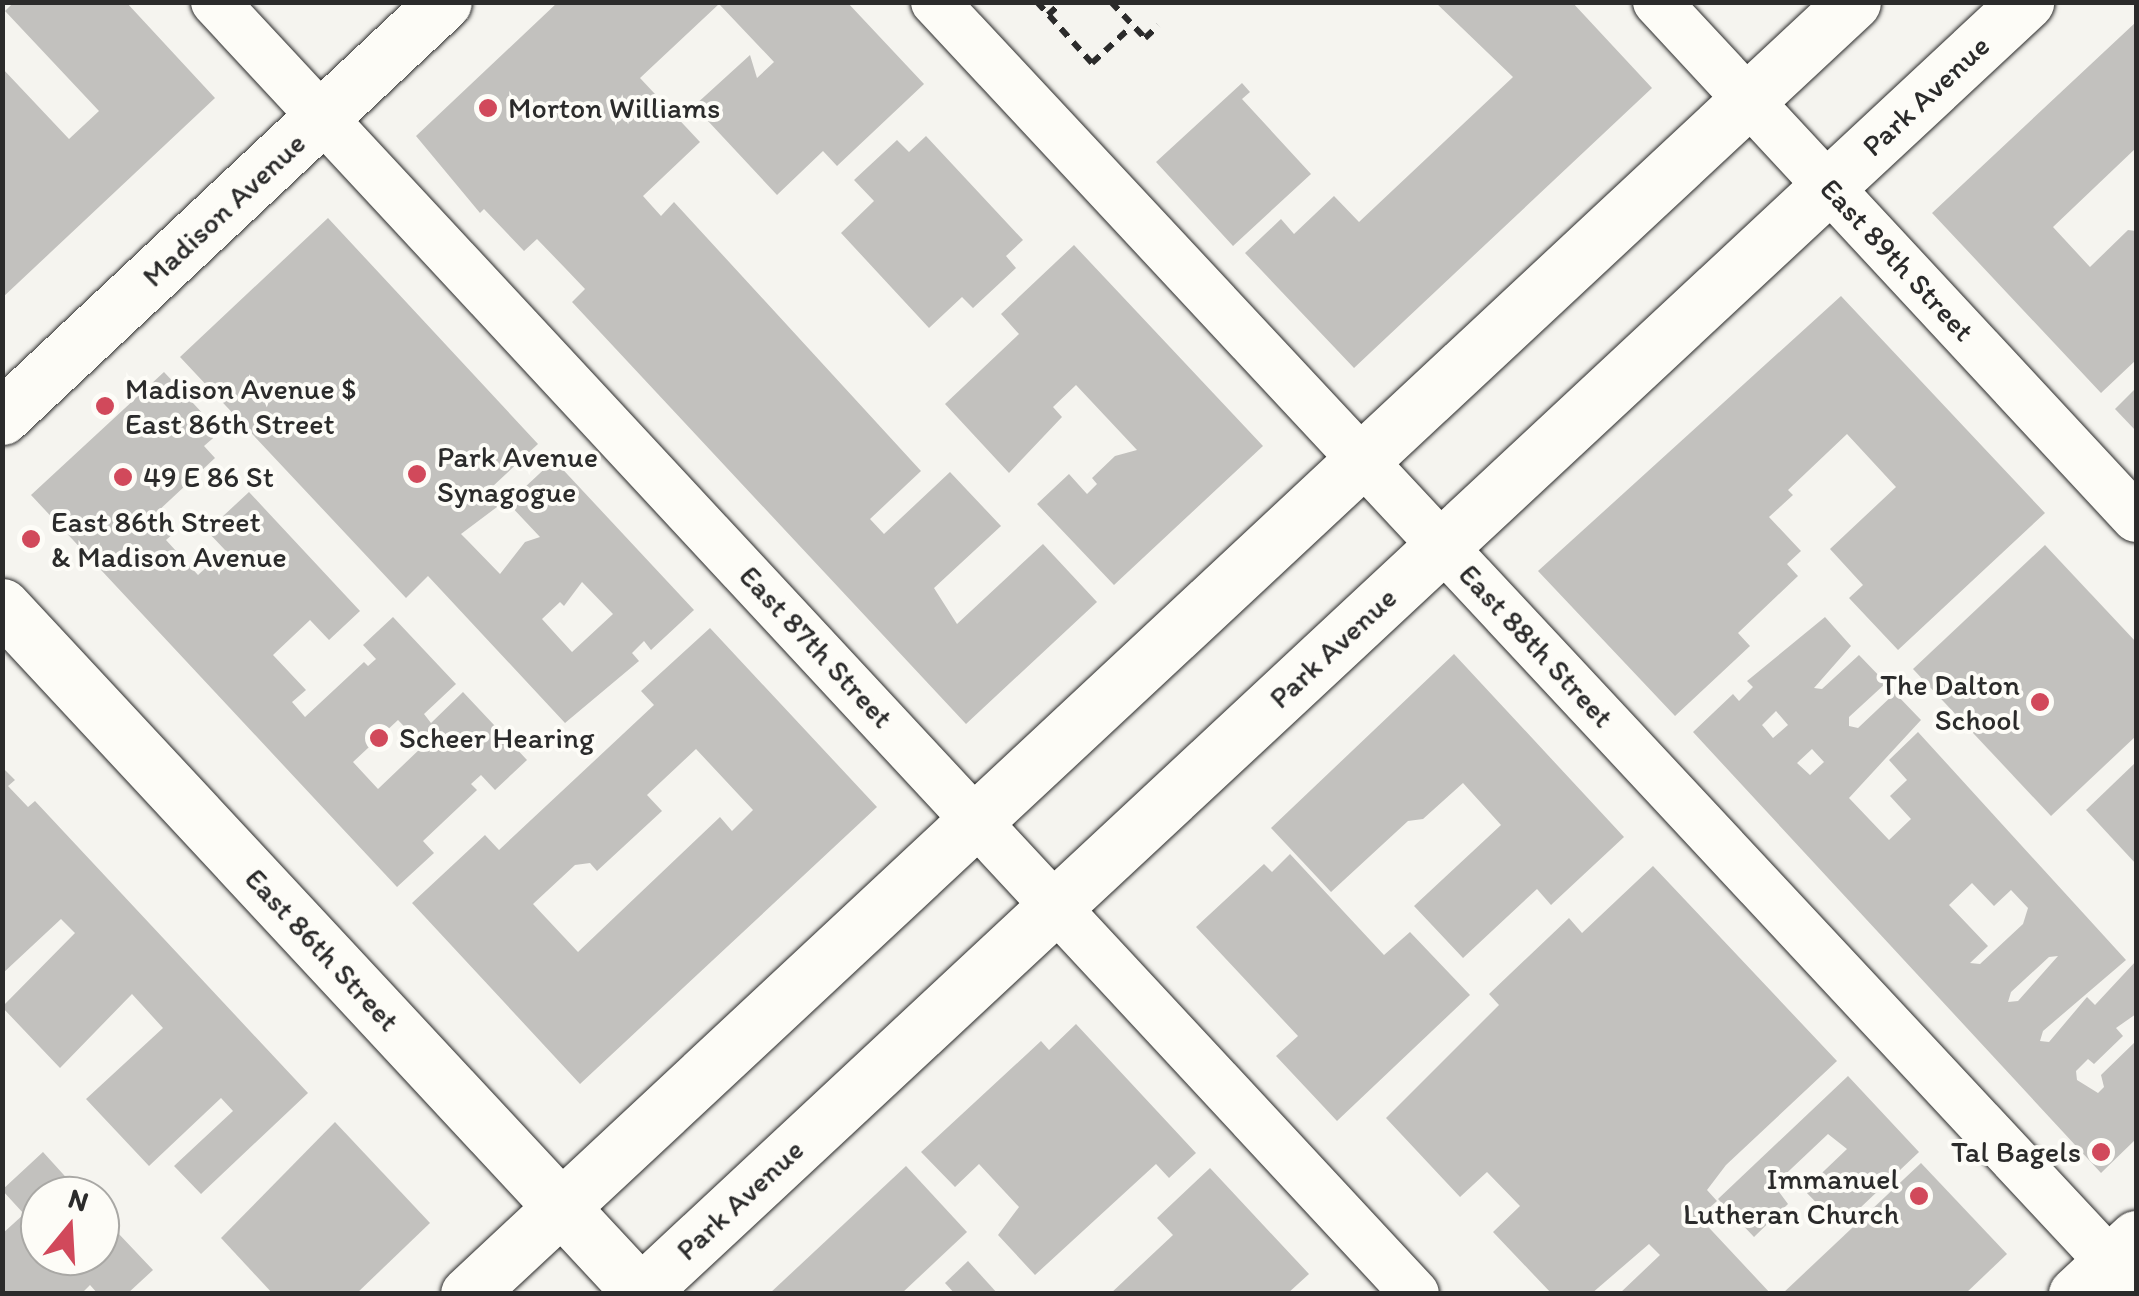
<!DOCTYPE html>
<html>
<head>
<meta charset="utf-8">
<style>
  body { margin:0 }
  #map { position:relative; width:2139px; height:1296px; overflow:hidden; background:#f5f4ef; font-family:Itim,sans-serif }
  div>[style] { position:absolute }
  .building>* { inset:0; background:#c2c1be }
  .path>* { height:6px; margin-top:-3px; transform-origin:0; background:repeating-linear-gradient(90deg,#2b2b2b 0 10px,transparent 0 18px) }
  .roads { filter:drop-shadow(0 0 2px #2b2b2b) drop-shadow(0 0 2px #2b2b2b) }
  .minor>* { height:48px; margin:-24px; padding:0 24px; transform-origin:24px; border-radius:24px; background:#fdfcf7 }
  .major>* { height:55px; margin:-27.5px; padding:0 27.5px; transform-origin:27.5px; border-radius:27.5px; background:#fdfcf7 }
  .dots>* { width:28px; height:28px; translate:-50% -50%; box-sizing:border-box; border:5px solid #fdfcf7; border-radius:50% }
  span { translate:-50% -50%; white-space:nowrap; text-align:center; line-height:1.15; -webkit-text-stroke:8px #fdfcf7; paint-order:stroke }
  .street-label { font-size:30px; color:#2b2b2b }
  .poi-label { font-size:30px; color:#2b2b2b }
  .left { translate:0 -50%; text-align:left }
  .right { translate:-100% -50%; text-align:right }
  .frame { position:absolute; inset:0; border:5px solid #2b2b2b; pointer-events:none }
  .north { position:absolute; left:20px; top:1176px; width:100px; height:100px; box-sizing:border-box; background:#fdfcf7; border:2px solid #a9a8a5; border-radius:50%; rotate:18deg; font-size:28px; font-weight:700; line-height:40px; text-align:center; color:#2b2b2b }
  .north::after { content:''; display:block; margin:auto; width:35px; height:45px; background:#d1495b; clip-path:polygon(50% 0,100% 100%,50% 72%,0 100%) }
</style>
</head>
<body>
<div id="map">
  <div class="building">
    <i style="clip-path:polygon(14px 2px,126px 2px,215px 98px,2px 298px,2px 68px,69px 139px,99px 111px,5px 11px)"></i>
    <i style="clip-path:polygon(558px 2px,847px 2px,924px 84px,837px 166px,823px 151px,777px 195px,694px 106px,750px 55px,757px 78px,774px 62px,719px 4px,640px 78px,700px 142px,643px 196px,661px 216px,674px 202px,921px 471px,870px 519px,884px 534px,950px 472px,1001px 526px,934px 588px,957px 624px,1043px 544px,1097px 602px,966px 724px,572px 302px,585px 289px,565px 268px,537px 239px,524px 251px,484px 209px,480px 213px,416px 136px)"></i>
    <i style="clip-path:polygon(1435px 2px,1572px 2px,1652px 88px,1354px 368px,1245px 253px,1281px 219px,1294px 234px,1334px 196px,1359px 222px,1513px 77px)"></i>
    <i style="clip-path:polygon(2136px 22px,2136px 148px,2053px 227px,2090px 267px,2128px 230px,2136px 231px,2136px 360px,2101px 393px,1932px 213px)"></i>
    <i style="clip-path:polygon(1242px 83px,1250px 92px,1242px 99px,1311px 174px,1233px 246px,1156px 162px)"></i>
    <i style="clip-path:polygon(926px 136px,1023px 240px,1006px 256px,1016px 268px,973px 308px,962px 297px,929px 328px,841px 233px,874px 201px,854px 180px,897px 140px,909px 152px)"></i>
    <i style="clip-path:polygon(evenodd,328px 218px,538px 444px,492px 487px,500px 496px,497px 507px,461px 534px,467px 540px,500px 574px,525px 542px,540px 537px,508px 503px,554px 460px,694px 610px,651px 650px,644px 641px,632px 653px,639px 661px,565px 723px,428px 576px,406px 598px,180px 357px,328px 218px,582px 582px,613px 614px,572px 652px,542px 619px,560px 602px,564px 606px,582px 582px)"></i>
    <i style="clip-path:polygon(1074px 245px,1263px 446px,1114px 585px,1037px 504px,1069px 474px,1087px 494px,1097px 484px,1092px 478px,1115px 456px,1137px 450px,1076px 385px,1053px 407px,1062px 417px,1009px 473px,945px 404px,1019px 334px,1001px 314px)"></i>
    <i style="clip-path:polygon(1841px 296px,2045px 513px,1898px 650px,1849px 598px,1863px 585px,1830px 549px,1896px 487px,1847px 434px,1788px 490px,1793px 495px,1769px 517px,1801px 551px,1787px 564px,1798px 576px,1738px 633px,1750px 646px,1675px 716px,1538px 571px)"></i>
    <i style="clip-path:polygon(evenodd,164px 372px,220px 432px,204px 446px,215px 458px,156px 513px,174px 533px,166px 540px,198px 575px,225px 550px,207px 531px,249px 492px,360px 611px,329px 640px,310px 620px,273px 655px,306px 690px,292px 702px,305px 717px,364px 662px,368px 666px,376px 659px,363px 645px,393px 617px,456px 684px,424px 714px,431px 723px,463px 692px,527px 760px,495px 790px,481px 775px,471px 784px,477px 790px,423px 841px,434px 853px,397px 887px,31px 495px,164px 372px,398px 720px,423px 746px,378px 789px,353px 762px,398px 720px)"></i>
    <i style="clip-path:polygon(2136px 388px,2136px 431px,2115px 409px)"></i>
    <i style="clip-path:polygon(2045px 545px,2136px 642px,2136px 736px,2051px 816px,1913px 669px)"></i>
    <i style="clip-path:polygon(evenodd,1825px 617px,1851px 646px,1814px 688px,1822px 689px,1859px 655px,1886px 683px,1849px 717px,1849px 726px,1858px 728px,1895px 693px,1921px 720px,1849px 798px,1889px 840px,1911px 819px,1890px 796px,1907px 780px,1889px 760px,1918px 732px,2126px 960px,2043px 1031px,2040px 1041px,2049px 1042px,2087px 997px,2095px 1005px,2136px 961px,2136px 1014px,2116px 1028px,2123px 1036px,2094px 1064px,2088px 1059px,2076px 1071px,2077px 1080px,2098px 1093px,2104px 1087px,2101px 1075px,2136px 1041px,2136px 1139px,2101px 1173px,1693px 732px,1733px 694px,1739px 701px,1753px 687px,1747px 681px,1825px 617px,1776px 711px,1788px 725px,1773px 738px,1762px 725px,1776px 711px,1825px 617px,1812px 749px,1824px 762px,1810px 775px,1797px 763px,1812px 749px,1825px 617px,1972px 883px,1994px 906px,2011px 890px,2028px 908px,2023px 924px,1980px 964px,1970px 963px,1988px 946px,1949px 905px,1972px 883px,1825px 617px,2058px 956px,2018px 1001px,2008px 1002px,2011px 992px,2049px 957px,2058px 956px)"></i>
    <i style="clip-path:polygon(evenodd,710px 628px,877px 807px,580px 1084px,412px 903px,485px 835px,499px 850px,654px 705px,641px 691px,710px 628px,696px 749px,753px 810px,732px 831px,720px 817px,578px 952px,533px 904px,575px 865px,590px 863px,597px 871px,662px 811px,647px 795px,696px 749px)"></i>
    <i style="clip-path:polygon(1454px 654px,1624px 837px,1551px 905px,1537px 889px,1463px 958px,1414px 906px,1501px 825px,1463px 783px,1423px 819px,1408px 821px,1331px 892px,1271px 828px)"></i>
    <i style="clip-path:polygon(2136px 762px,2136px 864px,2086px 810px)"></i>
    <i style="clip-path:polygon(2px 767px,15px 780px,8px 786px,28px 807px,35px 801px,308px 1093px,201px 1194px,174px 1166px,233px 1111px,221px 1098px,149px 1166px,86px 1099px,163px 1028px,132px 994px,60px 1068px,2px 1007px,75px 933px,61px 919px,2px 974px)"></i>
    <i style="clip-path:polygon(1290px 854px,1384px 955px,1410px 932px,1470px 995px,1337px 1121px,1276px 1056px,1298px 1036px,1196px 927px,1264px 864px,1272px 872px)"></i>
    <i style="clip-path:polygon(1653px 866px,1837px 1061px,1726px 1165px,1707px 1190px,1717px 1201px,1699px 1217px,1771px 1294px,1619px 1294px,1660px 1255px,1649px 1244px,1591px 1294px,1552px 1294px,1493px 1232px,1520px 1206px,1487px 1172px,1460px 1197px,1386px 1118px,1499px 1005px,1489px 994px,1569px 918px,1582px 933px)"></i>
    <i style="clip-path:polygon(1076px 1024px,1196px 1153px,1169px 1178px,1156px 1164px,1035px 1275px,998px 1235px,1019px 1207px,979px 1164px,955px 1187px,921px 1152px,1041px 1041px,1049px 1050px)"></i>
    <i style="clip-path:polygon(1848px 1076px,1919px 1152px,1840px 1227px,1804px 1190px,1847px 1149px,1828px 1134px,1774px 1185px,1788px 1204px,1754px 1237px,1718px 1199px)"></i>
    <i style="clip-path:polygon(335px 1122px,430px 1223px,356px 1294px,273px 1294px,221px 1238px)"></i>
    <i style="clip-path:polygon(43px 1152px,83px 1196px,40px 1196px,40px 1256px,100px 1256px,100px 1214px,153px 1270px,127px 1294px,98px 1294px,90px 1285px,81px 1294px,2px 1294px,2px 1234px,24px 1214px,2px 1190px)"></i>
    <i style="clip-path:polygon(1921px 1163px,2007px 1254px,1965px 1294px,1782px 1294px)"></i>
    <i style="clip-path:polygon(906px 1166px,967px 1232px,901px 1294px,769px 1294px)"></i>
    <i style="clip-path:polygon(1210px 1168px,1309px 1274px,1287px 1294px,1110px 1294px,1173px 1235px,1157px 1218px)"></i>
    <i style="clip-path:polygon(968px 1261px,998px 1294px,955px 1294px,945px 1283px)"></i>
  </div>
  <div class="path">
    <i style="left:1037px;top:2px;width:82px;rotate:48deg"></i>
    <i style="left:1092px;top:63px;width:54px;rotate:-42.8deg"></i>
    <i style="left:1111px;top:2px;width:50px;rotate:46.6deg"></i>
    <i style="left:1145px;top:38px;width:18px;rotate:-43deg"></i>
    <i style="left:1048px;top:15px;width:19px;rotate:-43deg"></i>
  </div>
  <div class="roads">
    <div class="minor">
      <i style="left:215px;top:2px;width:1763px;rotate:47.11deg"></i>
      <i style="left:935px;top:2px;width:1761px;rotate:47deg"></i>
      <i style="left:1657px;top:2px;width:704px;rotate:47.13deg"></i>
    </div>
    <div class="major">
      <i style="left:2px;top:417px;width:606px;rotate:-43.2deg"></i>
      <i style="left:2px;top:606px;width:940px;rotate:47.07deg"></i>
      <i style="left:468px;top:1294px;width:1894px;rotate:-43.01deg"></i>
      <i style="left:639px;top:1294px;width:1896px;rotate:-42.97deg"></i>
      <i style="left:2076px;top:1294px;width:82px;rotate:-43deg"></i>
    </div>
  </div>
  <div class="dots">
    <i style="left:488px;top:108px;background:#d1495b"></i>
    <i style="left:105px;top:406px;background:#d1495b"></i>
    <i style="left:417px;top:474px;background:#d1495b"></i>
    <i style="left:123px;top:477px;background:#d1495b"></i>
    <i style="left:31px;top:539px;background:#d1495b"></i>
    <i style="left:2040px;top:702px;background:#d1495b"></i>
    <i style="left:379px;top:738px;background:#d1495b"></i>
    <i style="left:2101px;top:1152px;background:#d1495b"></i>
    <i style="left:1919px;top:1196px;background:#d1495b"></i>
  </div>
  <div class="street-label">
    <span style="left:1926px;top:96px;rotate:-43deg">Park Avenue</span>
    <span style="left:224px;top:210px;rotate:-43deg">Madison Avenue</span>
    <span style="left:1897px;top:260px;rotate:47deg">East 89th Street</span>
    <span style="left:1536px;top:646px;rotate:47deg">East 88th Street</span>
    <span style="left:816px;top:647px;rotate:47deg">East 87th Street</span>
    <span style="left:1333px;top:648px;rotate:-43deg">Park Avenue</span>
    <span style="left:322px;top:950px;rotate:47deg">East 86th Street</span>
    <span style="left:740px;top:1200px;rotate:-43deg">Park Avenue</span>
  </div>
  <div class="poi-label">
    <span class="left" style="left:508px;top:108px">Morton Williams</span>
    <span class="left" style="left:125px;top:406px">Madison Avenue $<br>East 86th Street</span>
    <span class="left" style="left:437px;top:474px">Park Avenue<br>Synagogue</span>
    <span class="left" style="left:143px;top:477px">49 E 86 St</span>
    <span class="left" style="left:51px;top:539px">East 86th Street<br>&amp; Madison Avenue</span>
    <span class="right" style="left:2020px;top:702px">The Dalton<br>School</span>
    <span class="left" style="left:399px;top:738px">Scheer Hearing</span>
    <span class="right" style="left:2081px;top:1152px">Tal Bagels</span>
    <span class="right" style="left:1899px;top:1196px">Immanuel<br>Lutheran Church</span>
  </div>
  <div class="frame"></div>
  <div class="north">N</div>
</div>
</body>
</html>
